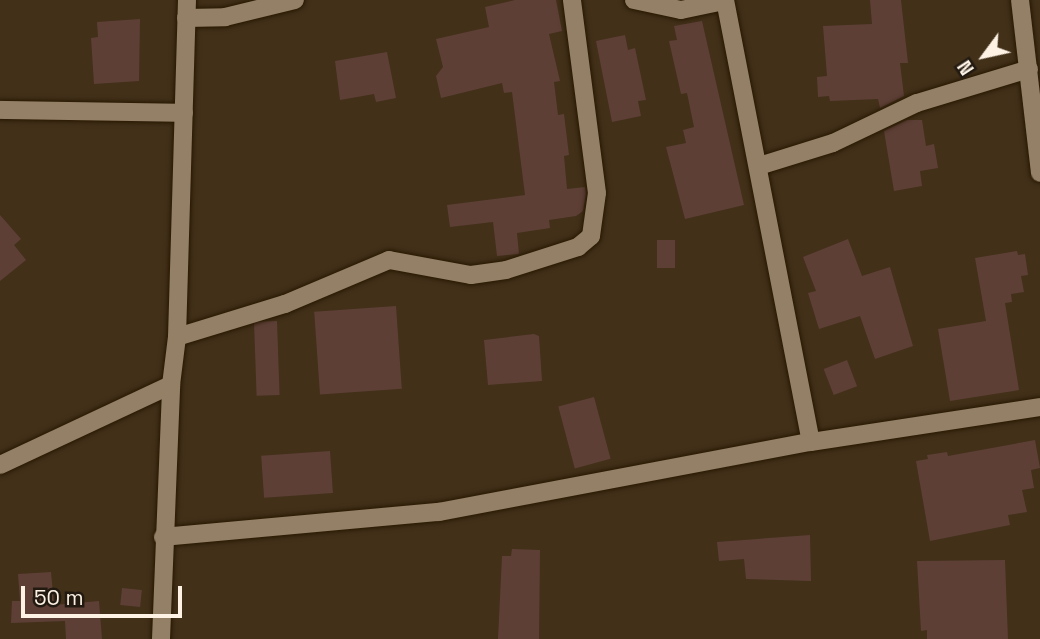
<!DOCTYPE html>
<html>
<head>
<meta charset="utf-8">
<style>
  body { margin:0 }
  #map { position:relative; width:1040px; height:639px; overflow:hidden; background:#423019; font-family:"Space Grotesk",sans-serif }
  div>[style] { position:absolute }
  .building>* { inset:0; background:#5d3f36; transform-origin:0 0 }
  .roads { filter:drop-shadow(0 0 2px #281802) drop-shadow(0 0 2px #281802) }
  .minor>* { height:18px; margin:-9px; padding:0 9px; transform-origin:9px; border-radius:9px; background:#948066 }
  span { translate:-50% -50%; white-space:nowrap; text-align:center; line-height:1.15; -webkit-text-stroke:5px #221a10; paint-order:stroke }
  .north { position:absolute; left:949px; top:21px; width:70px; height:70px; -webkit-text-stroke:5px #221a10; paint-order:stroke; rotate:237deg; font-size:19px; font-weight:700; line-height:28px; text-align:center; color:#fdf2e4 }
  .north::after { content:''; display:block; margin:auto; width:24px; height:32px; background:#fdf2e4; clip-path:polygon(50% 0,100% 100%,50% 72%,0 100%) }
  .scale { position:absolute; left:21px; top:586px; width:161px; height:32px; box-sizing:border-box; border:4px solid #fdf2e4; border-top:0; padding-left:9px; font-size:21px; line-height:24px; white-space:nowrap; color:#fdf2e4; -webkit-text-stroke:5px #221a10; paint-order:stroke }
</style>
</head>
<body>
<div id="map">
  <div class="building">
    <i style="clip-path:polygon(515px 0,556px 0,562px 31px,549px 34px,560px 81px,554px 82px,558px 115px,564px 114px,569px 155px,564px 156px,567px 189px,585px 187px,586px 193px,583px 211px,576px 216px,549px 220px,550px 228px,517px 233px,519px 254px,497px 256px,493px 222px,450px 227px,447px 205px,525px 195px,512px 92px,504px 93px,502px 83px,441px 98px,436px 76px,443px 67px,436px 39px,489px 27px,485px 7px)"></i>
    <i style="clip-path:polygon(870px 0,901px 0,908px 63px,900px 63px,904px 96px,880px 108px,878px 99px,830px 101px,829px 96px,818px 97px,817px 77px,827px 76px,823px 26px,872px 24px)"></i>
    <i style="clip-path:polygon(140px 19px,139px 81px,94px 84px,91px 38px,98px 37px,97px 22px)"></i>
    <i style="clip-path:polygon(702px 21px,744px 205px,685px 219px,666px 147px,686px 143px,683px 130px,694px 127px,687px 93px,681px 94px,669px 41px,677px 40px,674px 26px)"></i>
    <i style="clip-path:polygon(625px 35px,628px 50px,635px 48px,646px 100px,638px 101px,641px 116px,612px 122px,596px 41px)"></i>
    <i style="clip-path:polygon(387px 52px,396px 98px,376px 102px,374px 94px,340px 100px,335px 61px)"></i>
    <i style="clip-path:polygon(907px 120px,922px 120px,926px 146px,934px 144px,938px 168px,920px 171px,922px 186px,894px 191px,884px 131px)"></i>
    <i style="clip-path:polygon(0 215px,21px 239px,14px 245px,26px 260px,0 281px)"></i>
    <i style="clip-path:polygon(848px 239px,862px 276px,890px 267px,913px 346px,875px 359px,860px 316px,819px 329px,808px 293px,816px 291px,803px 257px)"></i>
    <i style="left:657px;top:240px;width:18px;height:28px"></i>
    <i style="clip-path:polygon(1017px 251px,1018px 255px,1025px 254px,1028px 275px,1021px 276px,1024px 292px,1011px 294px,1012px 302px,1005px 303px,1019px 390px,950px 401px,938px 329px,986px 321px,975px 258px)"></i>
    <i style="left:396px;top:306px;width:83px;height:82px;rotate:86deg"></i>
    <i style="left:277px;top:321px;width:74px;height:23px;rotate:88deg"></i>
    <i style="clip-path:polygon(534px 334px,539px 336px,542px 381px,488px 385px,484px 340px)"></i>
    <i style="left:847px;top:360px;width:28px;height:25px;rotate:69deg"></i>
    <i style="left:594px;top:397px;width:64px;height:37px;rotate:75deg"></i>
    <i style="clip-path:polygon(1035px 440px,1040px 468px,1031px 470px,1034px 488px,1022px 490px,1027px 512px,1008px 515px,1010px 525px,930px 541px,916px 461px,928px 459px,927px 455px,947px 452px,948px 456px)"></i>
    <i style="left:330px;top:451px;width:42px;height:69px;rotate:86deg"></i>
    <i style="clip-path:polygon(810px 535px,811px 581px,746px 579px,744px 559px,719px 561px,717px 542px)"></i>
    <i style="clip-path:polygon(512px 549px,540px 550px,539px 639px,498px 639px,502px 556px,511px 556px)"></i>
    <i style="clip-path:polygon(1005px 560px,1008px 639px,927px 639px,927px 630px,921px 631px,917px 561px)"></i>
    <i style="clip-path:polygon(51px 572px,54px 605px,99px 601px,102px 639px,66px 639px,65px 621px,11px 623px,12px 601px,20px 601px,18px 574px)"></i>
    <i style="left:122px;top:588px;width:20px;height:17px;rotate:6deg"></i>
  </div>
  <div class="roads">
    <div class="minor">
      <i style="left:634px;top:0;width:48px;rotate:12deg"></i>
      <i style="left:681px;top:10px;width:44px;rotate:-11.8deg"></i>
      <i style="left:725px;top:0;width:450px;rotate:79deg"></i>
      <i style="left:1020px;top:0;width:174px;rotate:83.4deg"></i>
      <i style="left:186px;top:18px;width:39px;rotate:-1deg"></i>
      <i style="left:225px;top:17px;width:72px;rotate:-13.7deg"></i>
      <i style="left:0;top:110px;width:184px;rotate:0.9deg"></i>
      <i style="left:759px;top:166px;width:77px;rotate:-17.3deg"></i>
      <i style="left:833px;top:143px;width:93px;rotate:-25.5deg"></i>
      <i style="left:917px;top:103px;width:117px;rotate:-16.9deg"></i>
      <i style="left:177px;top:337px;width:113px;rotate:-17deg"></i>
      <i style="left:285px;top:304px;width:113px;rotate:-22.9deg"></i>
      <i style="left:389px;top:260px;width:83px;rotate:10.4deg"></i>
      <i style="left:471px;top:275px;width:35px;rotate:-8deg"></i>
      <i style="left:506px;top:270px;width:76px;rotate:-17.7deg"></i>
      <i style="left:578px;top:247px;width:17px;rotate:-40deg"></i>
      <i style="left:591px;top:236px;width:43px;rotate:-82.1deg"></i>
      <i style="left:597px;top:193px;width:195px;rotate:-97.4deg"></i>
      <i style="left:0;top:465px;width:189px;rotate:-25.1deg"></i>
      <i style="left:163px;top:537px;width:277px;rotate:-5.2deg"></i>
      <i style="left:439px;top:512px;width:379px;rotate:-10.7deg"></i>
      <i style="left:811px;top:442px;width:232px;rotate:-8.7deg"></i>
      <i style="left:161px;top:639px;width:254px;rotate:-87.7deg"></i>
      <i style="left:171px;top:385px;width:48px;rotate:-82.9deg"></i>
      <i style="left:177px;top:337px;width:337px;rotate:-88.3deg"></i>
    </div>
  </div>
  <div class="north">N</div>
  <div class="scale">50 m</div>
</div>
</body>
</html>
